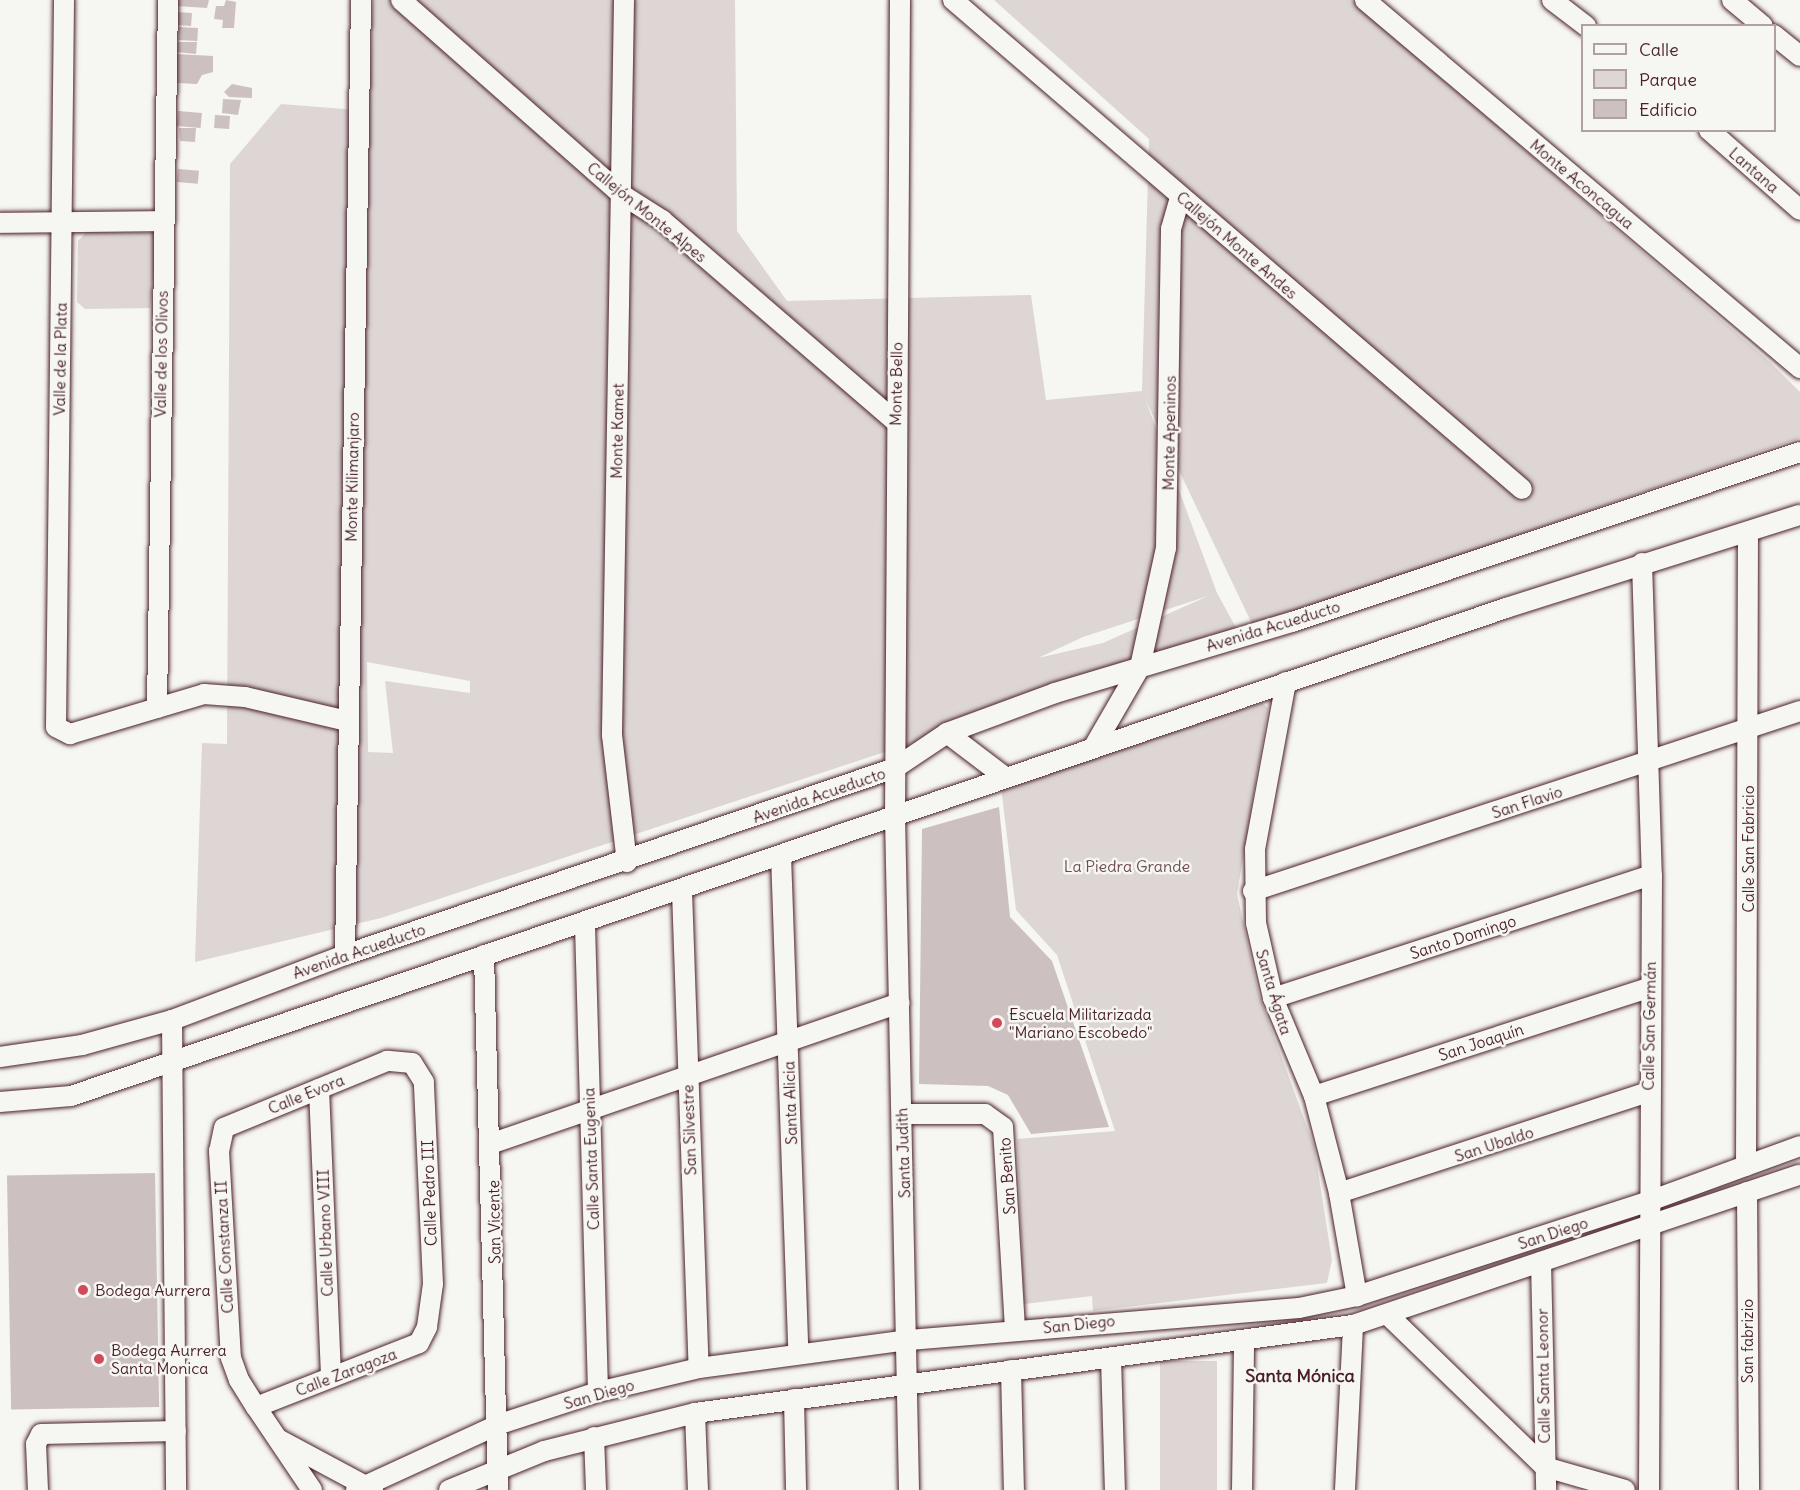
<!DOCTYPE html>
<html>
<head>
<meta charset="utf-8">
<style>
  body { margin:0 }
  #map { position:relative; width:1800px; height:1490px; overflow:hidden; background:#f6f6f2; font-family:Delius,sans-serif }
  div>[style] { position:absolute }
  .green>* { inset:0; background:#ddd6d5; transform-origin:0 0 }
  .building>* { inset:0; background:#ccc1c0; transform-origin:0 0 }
  .roads { filter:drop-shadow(0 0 2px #4a1f2b) drop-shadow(0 0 2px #4a1f2b) }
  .minor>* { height:20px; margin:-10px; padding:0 10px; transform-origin:10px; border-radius:10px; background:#f6f6f2 }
  .dots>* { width:16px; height:16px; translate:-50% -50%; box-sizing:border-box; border:3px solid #f6f6f2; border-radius:50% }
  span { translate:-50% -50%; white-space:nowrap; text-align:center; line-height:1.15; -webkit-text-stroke:5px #f6f6f2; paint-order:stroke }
  .street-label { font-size:16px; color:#4a1f2b }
  .park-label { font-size:16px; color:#6f4d56 }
  .poi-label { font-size:16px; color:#4a1f2b }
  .left { translate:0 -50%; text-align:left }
  .neighbourhood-label { font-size:18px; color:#4a1f2b; font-weight:700 }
  .legend { position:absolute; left:1581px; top:24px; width:195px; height:108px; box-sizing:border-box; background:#f6f6f2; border:2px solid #b1a0a2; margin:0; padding:8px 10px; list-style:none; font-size:18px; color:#4a1f2b }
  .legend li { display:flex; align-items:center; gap:12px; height:30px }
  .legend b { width:30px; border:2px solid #b1a0a2 }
</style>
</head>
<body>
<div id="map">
  <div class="green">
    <i style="clip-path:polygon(evenodd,373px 0,735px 0,737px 231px,787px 301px,1031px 295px,1046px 400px,1142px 391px,1149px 139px,994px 0,1352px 0,1770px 362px,1800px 392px,1800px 438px,1253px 626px,1146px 401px,1217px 593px,1240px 635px,381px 918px,195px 962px,202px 743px,227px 744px,230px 164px,281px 104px,369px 111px,373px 0,1208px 596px,1103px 643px,1038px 658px,1083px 637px,1208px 596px,373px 0,367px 662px,470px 681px,470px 693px,385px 681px,393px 753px,368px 752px,367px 662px)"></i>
    <i style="clip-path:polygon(86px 232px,152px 233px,157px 241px,150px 308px,85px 309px,77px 302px,78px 241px)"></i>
    <i style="clip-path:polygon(1262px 703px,1268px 708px,1237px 894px,1259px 995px,1314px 1146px,1332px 1260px,1327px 1283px,1093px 1311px,1092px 1296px,1024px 1304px,1017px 1139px,1115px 1131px,1057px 955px,1016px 910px,1001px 787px)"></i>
    <i style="left:1217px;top:1361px;width:129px;height:57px;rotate:90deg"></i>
  </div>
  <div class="building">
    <i style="clip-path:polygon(178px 0,209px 0,207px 8px,177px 6px)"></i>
    <i style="clip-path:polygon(226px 0,236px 2px,234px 28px,222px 28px,223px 20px,214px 19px,216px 6px,224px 6px)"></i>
    <i style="left:176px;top:12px;width:16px;height:13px;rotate:4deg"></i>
    <i style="left:179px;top:27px;width:19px;height:13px;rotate:3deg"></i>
    <i style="clip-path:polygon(178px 42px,197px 42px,196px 54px,177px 52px)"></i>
    <i style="clip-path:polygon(176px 54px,213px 56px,213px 72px,202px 75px,197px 84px,177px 83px)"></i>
    <i style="clip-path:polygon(232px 84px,252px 88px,252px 98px,229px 97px,224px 92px)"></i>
    <i style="clip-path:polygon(223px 99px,241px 100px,238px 115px,222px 113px)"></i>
    <i style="left:178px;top:111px;width:24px;height:15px;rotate:5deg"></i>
    <i style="left:215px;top:115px;width:15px;height:13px;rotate:4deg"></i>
    <i style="clip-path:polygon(179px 128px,196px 128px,195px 142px,180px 141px)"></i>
    <i style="left:178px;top:169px;width:21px;height:13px;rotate:5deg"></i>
    <i style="clip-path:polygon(999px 807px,1010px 917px,1052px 961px,1109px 1127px,1031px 1134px,1008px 1095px,988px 1086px,919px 1084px,922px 829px)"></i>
    <i style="left:155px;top:1173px;width:234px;height:148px;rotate:89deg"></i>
  </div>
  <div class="roads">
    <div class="minor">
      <i style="left:64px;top:0;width:727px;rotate:90.63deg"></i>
      <i style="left:56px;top:727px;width:16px;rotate:27deg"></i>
      <i style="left:70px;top:734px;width:140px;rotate:-16.6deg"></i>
      <i style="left:204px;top:694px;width:41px;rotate:4.2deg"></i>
      <i style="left:245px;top:697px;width:105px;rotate:13.2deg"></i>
      <i style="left:401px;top:0;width:293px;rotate:41.4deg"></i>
      <i style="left:621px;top:194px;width:49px;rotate:32.4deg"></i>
      <i style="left:662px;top:220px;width:308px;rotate:40.8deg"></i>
      <i style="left:624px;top:0;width:735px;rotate:90.94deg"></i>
      <i style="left:612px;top:735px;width:128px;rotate:83.3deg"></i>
      <i style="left:900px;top:0;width:816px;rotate:90.35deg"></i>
      <i style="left:895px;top:816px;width:674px;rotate:88.81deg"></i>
      <i style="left:953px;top:0;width:750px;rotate:40.68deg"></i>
      <i style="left:1365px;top:0;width:570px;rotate:40.23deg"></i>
      <i style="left:1552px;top:0;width:43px;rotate:37.4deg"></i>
      <i style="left:1732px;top:0;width:40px;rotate:40deg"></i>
      <i style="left:1774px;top:35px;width:33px;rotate:39deg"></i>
      <i style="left:1709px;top:130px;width:121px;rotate:41.3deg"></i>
      <i style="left:0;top:223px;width:162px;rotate:-0.7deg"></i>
      <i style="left:1642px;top:563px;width:312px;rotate:88.2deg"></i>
      <i style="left:1652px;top:875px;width:615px;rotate:90.28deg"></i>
      <i style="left:1286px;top:682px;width:170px;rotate:100.5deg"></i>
      <i style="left:1255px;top:849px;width:74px;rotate:89.2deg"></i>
      <i style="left:1256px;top:923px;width:77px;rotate:77.2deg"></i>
      <i style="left:1273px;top:998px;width:106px;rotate:67.3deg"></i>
      <i style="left:1314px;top:1096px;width:100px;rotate:75.5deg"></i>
      <i style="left:1339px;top:1193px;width:105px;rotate:80.1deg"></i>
      <i style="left:157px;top:708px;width:708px;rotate:-89.11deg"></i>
      <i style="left:947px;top:733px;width:73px;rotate:37.2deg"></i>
      <i style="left:1093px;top:748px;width:94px;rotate:-59.9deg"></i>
      <i style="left:1140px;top:667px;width:122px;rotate:-77.7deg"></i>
      <i style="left:1166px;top:548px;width:319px;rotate:-89.1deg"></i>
      <i style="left:1171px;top:229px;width:33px;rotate:-74deg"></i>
      <i style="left:781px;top:855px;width:497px;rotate:88deg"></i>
      <i style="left:682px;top:891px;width:477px;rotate:88deg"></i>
      <i style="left:1253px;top:891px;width:576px;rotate:-18.21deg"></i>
      <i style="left:585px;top:925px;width:467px;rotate:88.4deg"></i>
      <i style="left:345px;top:955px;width:955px;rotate:-89.04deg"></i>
      <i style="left:484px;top:955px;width:535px;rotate:88.5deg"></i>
      <i style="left:1273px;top:998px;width:398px;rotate:-18deg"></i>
      <i style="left:172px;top:1020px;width:470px;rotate:89.5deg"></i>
      <i style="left:0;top:1057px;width:83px;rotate:-8.3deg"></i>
      <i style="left:82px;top:1045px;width:93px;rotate:-15.5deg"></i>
      <i style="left:172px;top:1020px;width:185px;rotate:-20.6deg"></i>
      <i style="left:345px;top:955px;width:581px;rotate:-18.78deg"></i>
      <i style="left:895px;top:768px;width:63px;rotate:-33.9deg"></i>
      <i style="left:947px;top:733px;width:115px;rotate:-20.3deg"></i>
      <i style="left:1055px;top:693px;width:247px;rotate:-16.7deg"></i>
      <i style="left:1292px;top:622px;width:536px;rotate:-18.5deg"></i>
      <i style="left:319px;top:1089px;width:288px;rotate:87.6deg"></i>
      <i style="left:1314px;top:1096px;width:352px;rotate:-17.9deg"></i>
      <i style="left:0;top:1102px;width:71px;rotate:-4.8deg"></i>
      <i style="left:71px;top:1096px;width:1516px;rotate:-18.78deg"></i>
      <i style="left:1506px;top:608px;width:308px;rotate:-17.6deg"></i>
      <i style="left:902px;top:1114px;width:83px"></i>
      <i style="left:985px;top:1114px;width:22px;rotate:36deg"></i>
      <i style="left:1003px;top:1127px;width:204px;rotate:86.6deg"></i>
      <i style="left:493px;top:1143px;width:430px;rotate:-19deg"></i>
      <i style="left:1746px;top:1166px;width:634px;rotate:-89.82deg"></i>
      <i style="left:1747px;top:1192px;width:298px;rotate:89.6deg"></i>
      <i style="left:1339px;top:1193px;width:325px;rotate:-18.1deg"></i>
      <i style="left:1541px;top:1262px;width:228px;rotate:88.7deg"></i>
      <i style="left:1388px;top:1315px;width:219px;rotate:44.1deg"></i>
      <i style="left:1545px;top:1467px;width:83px;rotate:16deg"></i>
      <i style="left:1111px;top:1358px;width:132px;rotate:88.3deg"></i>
      <i style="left:1011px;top:1370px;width:120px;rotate:88.6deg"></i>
      <i style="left:794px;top:1399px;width:91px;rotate:88.7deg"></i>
      <i style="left:256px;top:1407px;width:175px;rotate:-21.4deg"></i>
      <i style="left:419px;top:1343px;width:18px;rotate:-63deg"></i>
      <i style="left:427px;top:1327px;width:43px;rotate:-82.1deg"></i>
      <i style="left:433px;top:1284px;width:202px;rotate:-92.6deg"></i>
      <i style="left:424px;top:1082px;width:22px;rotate:-122deg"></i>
      <i style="left:412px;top:1063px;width:25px;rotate:-175deg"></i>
      <i style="left:387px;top:1061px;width:176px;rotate:157.7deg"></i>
      <i style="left:224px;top:1128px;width:24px;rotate:102deg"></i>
      <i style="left:219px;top:1151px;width:207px;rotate:86.7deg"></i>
      <i style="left:231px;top:1358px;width:23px;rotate:70deg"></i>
      <i style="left:239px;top:1380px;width:32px;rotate:58deg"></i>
      <i style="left:256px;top:1407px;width:100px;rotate:56deg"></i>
      <i style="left:695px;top:1413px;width:77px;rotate:87.8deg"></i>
      <i style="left:594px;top:1437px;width:53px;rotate:87.8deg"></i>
      <i style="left:278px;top:1439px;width:108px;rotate:28.2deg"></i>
      <i style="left:38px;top:1490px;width:46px;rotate:-92.5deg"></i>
      <i style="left:36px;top:1444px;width:11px;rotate:-63deg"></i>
      <i style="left:41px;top:1434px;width:135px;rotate:-1.3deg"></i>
      <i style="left:356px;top:1490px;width:155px;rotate:-24.7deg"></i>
      <i style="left:497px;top:1425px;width:106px;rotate:-18.1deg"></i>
      <i style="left:598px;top:1392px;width:104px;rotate:-13.4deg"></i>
      <i style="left:699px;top:1368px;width:212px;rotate:-7.6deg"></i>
      <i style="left:909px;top:1340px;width:391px;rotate:-4.7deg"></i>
      <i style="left:1299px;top:1308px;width:59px;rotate:-11.7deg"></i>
      <i style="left:1357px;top:1296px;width:305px;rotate:-18deg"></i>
      <i style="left:1647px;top:1202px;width:163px;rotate:-20.1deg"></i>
      <i style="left:449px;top:1490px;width:103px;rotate:-22.3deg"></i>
      <i style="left:544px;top:1451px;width:156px;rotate:-14.1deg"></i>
      <i style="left:695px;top:1413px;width:664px;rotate:-7.62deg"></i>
      <i style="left:1353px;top:1325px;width:471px;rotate:-18.6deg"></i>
      <i style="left:1242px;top:1490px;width:149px;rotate:-89.2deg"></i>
      <i style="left:1345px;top:1490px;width:165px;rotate:-87.2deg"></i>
    </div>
  </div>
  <div class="dots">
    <i style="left:997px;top:1023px;background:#d1495b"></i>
    <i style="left:83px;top:1290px;background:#d1495b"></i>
    <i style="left:99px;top:1359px;background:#d1495b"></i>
  </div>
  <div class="street-label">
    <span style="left:1754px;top:170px;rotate:41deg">Lantana</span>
    <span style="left:1582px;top:184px;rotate:40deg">Monte Aconcagua</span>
    <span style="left:647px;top:212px;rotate:39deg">Callejón Monte Alpes</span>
    <span style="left:1237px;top:245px;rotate:41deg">Callejón Monte Andes</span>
    <span style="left:161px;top:354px;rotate:-89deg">Valle de los Olivos</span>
    <span style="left:60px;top:359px;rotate:-89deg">Valle de la Plata</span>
    <span style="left:896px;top:384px;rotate:-89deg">Monte Bello</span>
    <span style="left:617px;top:431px;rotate:-89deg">Monte Kamet</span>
    <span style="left:1169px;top:433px;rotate:-89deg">Monte Apeninos</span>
    <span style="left:352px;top:477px;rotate:-89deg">Monte Kilimanjaro</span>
    <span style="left:1273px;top:626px;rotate:-17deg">Avenida Acueducto</span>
    <span style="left:819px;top:795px;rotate:-19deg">Avenida Acueducto</span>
    <span style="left:1527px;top:802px;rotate:-18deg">San Flavio</span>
    <span style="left:1748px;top:849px;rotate:-90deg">Calle San Fabricio</span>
    <span style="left:1463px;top:937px;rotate:-18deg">Santo Domingo</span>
    <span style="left:359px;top:951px;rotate:-19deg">Avenida Acueducto</span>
    <span style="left:1274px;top:992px;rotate:73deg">Santa Ágata</span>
    <span style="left:1649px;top:1026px;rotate:-89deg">Calle San Germán</span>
    <span style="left:1481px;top:1042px;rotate:-18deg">San Joaquín</span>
    <span style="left:306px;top:1094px;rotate:-22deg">Calle Evora</span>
    <span style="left:790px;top:1103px;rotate:-92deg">Santa Alicia</span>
    <span style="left:689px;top:1130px;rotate:-92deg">San Silvestre</span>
    <span style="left:1494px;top:1144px;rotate:-18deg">San Ubaldo</span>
    <span style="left:903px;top:1153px;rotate:-92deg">Santa Judith</span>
    <span style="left:591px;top:1159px;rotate:-92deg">Calle Santa Eugenia</span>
    <span style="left:1007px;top:1176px;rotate:-94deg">San Benito</span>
    <span style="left:429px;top:1193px;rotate:-92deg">Calle Pedro III</span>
    <span style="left:494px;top:1222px;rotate:-91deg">San Vicente</span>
    <span style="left:325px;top:1233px;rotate:-92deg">Calle Urbano VIII</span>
    <span style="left:1553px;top:1233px;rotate:-18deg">San Diego</span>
    <span style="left:224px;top:1247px;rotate:-93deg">Calle Constanza II</span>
    <span style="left:1079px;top:1324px;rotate:-6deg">San Diego</span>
    <span style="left:1747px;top:1341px;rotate:-90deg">San fabrizio</span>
    <span style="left:346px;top:1372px;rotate:-21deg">Calle Zaragoza</span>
    <span style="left:1543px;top:1376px;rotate:-91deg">Calle Santa Leonor</span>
    <span style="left:599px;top:1394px;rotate:-16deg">San Diego</span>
  </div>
  <div class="park-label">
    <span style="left:1127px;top:866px">La Piedra Grande</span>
  </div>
  <div class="poi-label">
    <span class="left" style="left:1009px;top:1023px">Escuela Militarizada<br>"Mariano Escobedo"</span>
    <span class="left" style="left:95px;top:1290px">Bodega Aurrera</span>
    <span class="left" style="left:111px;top:1359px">Bodega Aurrera<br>Santa Monica</span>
  </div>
  <div class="neighbourhood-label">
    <span style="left:1300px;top:1376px">Santa Mónica</span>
  </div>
  <ul class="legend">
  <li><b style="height:8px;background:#f6f6f2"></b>Calle</li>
  <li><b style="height:16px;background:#ddd6d5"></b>Parque</li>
  <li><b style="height:16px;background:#ccc1c0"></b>Edificio</li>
  </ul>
</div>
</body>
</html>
